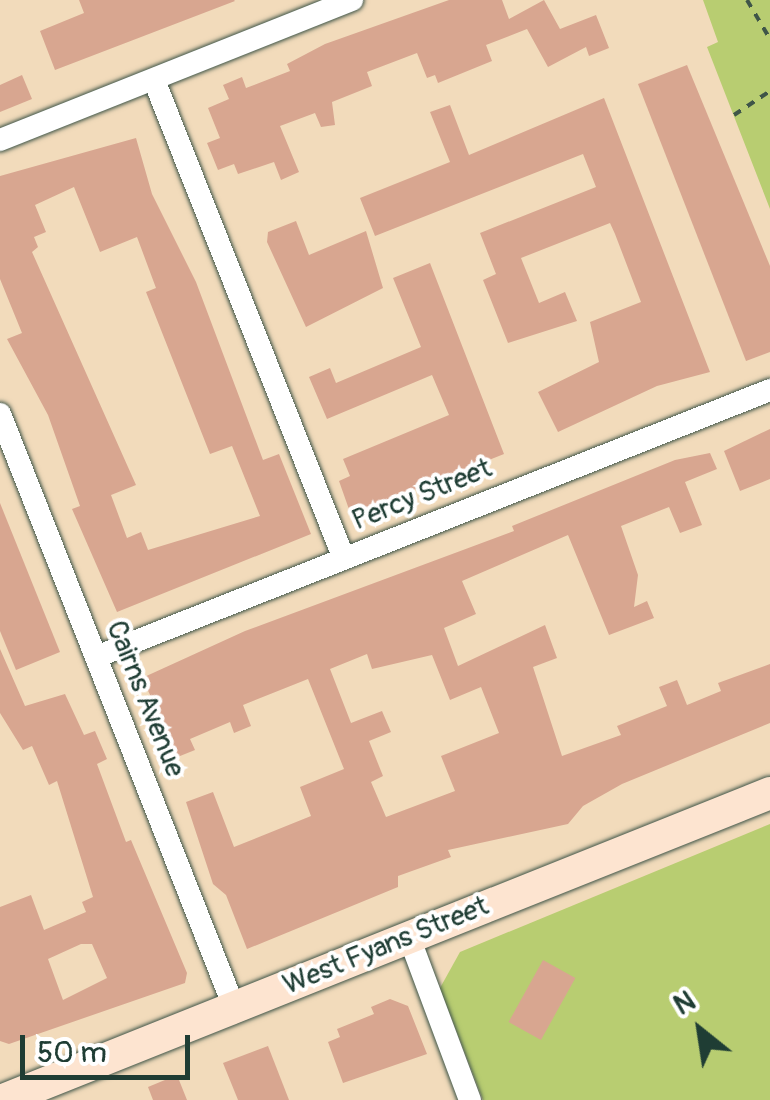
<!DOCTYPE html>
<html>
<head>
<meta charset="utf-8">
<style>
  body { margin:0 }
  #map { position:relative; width:770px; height:1100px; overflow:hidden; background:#f2dbbb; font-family:Pangolin,sans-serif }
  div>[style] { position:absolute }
  .green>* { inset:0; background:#b8cd71 }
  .building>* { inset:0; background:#d8a690; transform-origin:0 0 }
  .path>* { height:4px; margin-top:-2px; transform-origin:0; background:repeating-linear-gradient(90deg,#3f5548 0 8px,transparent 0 16px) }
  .roads { filter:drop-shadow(0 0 2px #3f5548) drop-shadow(0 0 2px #3f5548) }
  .minor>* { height:22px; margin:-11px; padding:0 11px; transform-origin:11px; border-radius:11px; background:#fff }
  .secondary>* { height:32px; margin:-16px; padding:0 16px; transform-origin:16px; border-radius:16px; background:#fde4d0 }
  span { translate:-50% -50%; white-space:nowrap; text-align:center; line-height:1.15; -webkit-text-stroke:8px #fff; paint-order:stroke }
  .street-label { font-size:28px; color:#1f3d34 }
  .north { position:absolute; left:650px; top:980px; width:100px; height:100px; -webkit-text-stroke:8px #fff; paint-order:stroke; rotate:330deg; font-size:28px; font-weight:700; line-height:40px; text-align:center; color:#1f3d34 }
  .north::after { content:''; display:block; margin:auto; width:35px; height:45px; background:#1f3d34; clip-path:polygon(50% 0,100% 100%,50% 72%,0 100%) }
  .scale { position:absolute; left:20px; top:1035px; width:170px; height:45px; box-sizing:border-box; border:5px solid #1f3d34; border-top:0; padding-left:12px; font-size:30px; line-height:35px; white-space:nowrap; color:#1f3d34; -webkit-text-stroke:8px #fff; paint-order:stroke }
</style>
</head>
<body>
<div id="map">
  <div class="green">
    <i style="clip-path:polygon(703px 0,770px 0,770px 209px,707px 47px,718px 42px)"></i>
    <i style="clip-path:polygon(770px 824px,770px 1100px,483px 1100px,440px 988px,460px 952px)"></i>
  </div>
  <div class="building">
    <i style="clip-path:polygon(79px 0,234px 0,235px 1px,55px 70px,40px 31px,84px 13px)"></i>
    <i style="clip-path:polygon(449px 0,502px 0,509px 19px,544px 0,560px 29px,596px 15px,609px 48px,589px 56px,586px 47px,548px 67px,527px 29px,486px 45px,492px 61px,438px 83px,435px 75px,427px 78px,417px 53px,367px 72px,372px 86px,332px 102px,335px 125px,321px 127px,315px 113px,280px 126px,299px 172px,281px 180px,274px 162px,238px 174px,234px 164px,218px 170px,207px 143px,220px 138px,208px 108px,229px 99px,223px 85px,242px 77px,246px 88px,290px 71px,287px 64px,325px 44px)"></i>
    <i style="clip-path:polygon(687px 65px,770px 266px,770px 352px,746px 361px,638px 84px)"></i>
    <i style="clip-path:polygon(22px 75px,32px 99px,0 112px,0 85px)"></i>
    <i style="clip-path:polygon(604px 98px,710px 372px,657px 386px,558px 432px,538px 392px,599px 362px,590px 322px,641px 302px,615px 234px,610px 223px,521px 258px,539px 303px,565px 292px,577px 321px,508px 343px,483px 280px,496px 274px,480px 233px,596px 187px,583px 154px,375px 236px,360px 198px,450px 162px,430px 112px,450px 105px,469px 155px)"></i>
    <i style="clip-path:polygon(evenodd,136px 138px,152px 194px,196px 282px,263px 460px,279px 454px,311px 534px,117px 612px,72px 509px,80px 506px,48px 415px,7px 339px,22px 333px,0 279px,0 176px,136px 138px,74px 187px,100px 252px,137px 237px,156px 288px,146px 292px,210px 454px,232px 446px,260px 516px,148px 550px,141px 532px,127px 538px,111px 495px,136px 485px,32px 252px,38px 247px,34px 237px,46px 232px,35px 205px,74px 187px)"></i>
    <i style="clip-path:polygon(296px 221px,309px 255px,366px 231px,383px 288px,306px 327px,267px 242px,268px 232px)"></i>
    <i style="clip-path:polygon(430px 263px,504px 454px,351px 515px,339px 481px,350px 476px,343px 459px,449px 415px,432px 375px,327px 419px,309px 377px,330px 368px,336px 383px,421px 347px,393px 278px)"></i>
    <i style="clip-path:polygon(770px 429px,770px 479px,740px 491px,724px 451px)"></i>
    <i style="clip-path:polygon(evenodd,710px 453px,717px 469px,685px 482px,702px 525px,680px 533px,669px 507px,621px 526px,638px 575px,634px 607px,647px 601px,654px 618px,609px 635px,568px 535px,462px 581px,476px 614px,444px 628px,458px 666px,545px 625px,557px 658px,533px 667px,562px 756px,621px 735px,617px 726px,667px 706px,659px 687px,677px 680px,687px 705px,721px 691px,718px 683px,770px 664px,770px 723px,622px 784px,583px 806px,568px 824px,448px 850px,451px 857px,398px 876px,398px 887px,247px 949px,226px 895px,213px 884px,186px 802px,213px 792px,234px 847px,311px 816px,300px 787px,344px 769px,308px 679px,243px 705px,251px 726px,234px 733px,230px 722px,190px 739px,195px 750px,170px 760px,164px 742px,171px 739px,142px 678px,245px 631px,514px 531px,512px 526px,675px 460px,710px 453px,367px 654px,372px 669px,432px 655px,450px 700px,481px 687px,499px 733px,441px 756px,455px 791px,386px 817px,371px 782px,383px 776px,369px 741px,391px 732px,382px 711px,351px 723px,330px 669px,367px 654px)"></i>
    <i style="clip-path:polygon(0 503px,60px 652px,16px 670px,0 631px)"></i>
    <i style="clip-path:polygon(evenodd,0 649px,25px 706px,65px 694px,84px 735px,95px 731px,107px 759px,97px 764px,126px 842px,131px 840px,187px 973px,185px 983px,9px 1044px,0 1041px,0 907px,31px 895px,44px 930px,86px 912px,82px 902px,93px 897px,57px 781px,49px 785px,32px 746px,23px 750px,0 713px,0 649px,81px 944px,92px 944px,107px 978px,63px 1000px,48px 959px,81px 944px)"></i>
    <i style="left:543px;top:960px;width:37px;height:71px;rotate:29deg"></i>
    <i style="clip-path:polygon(390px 999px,408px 1006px,427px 1054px,343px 1083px,328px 1042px,340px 1037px,337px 1029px,374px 1014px,371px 1007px)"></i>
    <i style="clip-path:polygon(268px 1046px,289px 1100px,238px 1100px,223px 1063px)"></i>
    <i style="clip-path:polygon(177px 1075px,187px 1100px,153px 1100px,148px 1087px)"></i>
  </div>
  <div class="path">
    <i style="left:747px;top:0;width:45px;rotate:59.5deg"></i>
    <i style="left:734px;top:115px;width:43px;rotate:-33.7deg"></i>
  </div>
  <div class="roads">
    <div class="minor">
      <i style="left:154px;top:80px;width:515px;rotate:68.36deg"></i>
      <i style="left:0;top:140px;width:379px;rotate:-21.7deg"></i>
      <i style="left:0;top:414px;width:637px;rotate:68.47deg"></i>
      <i style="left:96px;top:657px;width:725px;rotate:-21.61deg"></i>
      <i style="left:409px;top:937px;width:174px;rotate:69.5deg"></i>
    </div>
    <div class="secondary">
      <i style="left:3px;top:1100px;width:826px;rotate:-21.81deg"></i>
    </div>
  </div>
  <div class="street-label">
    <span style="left:422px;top:495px;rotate:-22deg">Percy Street</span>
    <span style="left:145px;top:699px;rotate:68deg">Cairns Avenue</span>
    <span style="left:386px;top:946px;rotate:-22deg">West Fyans Street</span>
  </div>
  <div class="north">N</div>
  <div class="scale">50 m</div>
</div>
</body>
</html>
